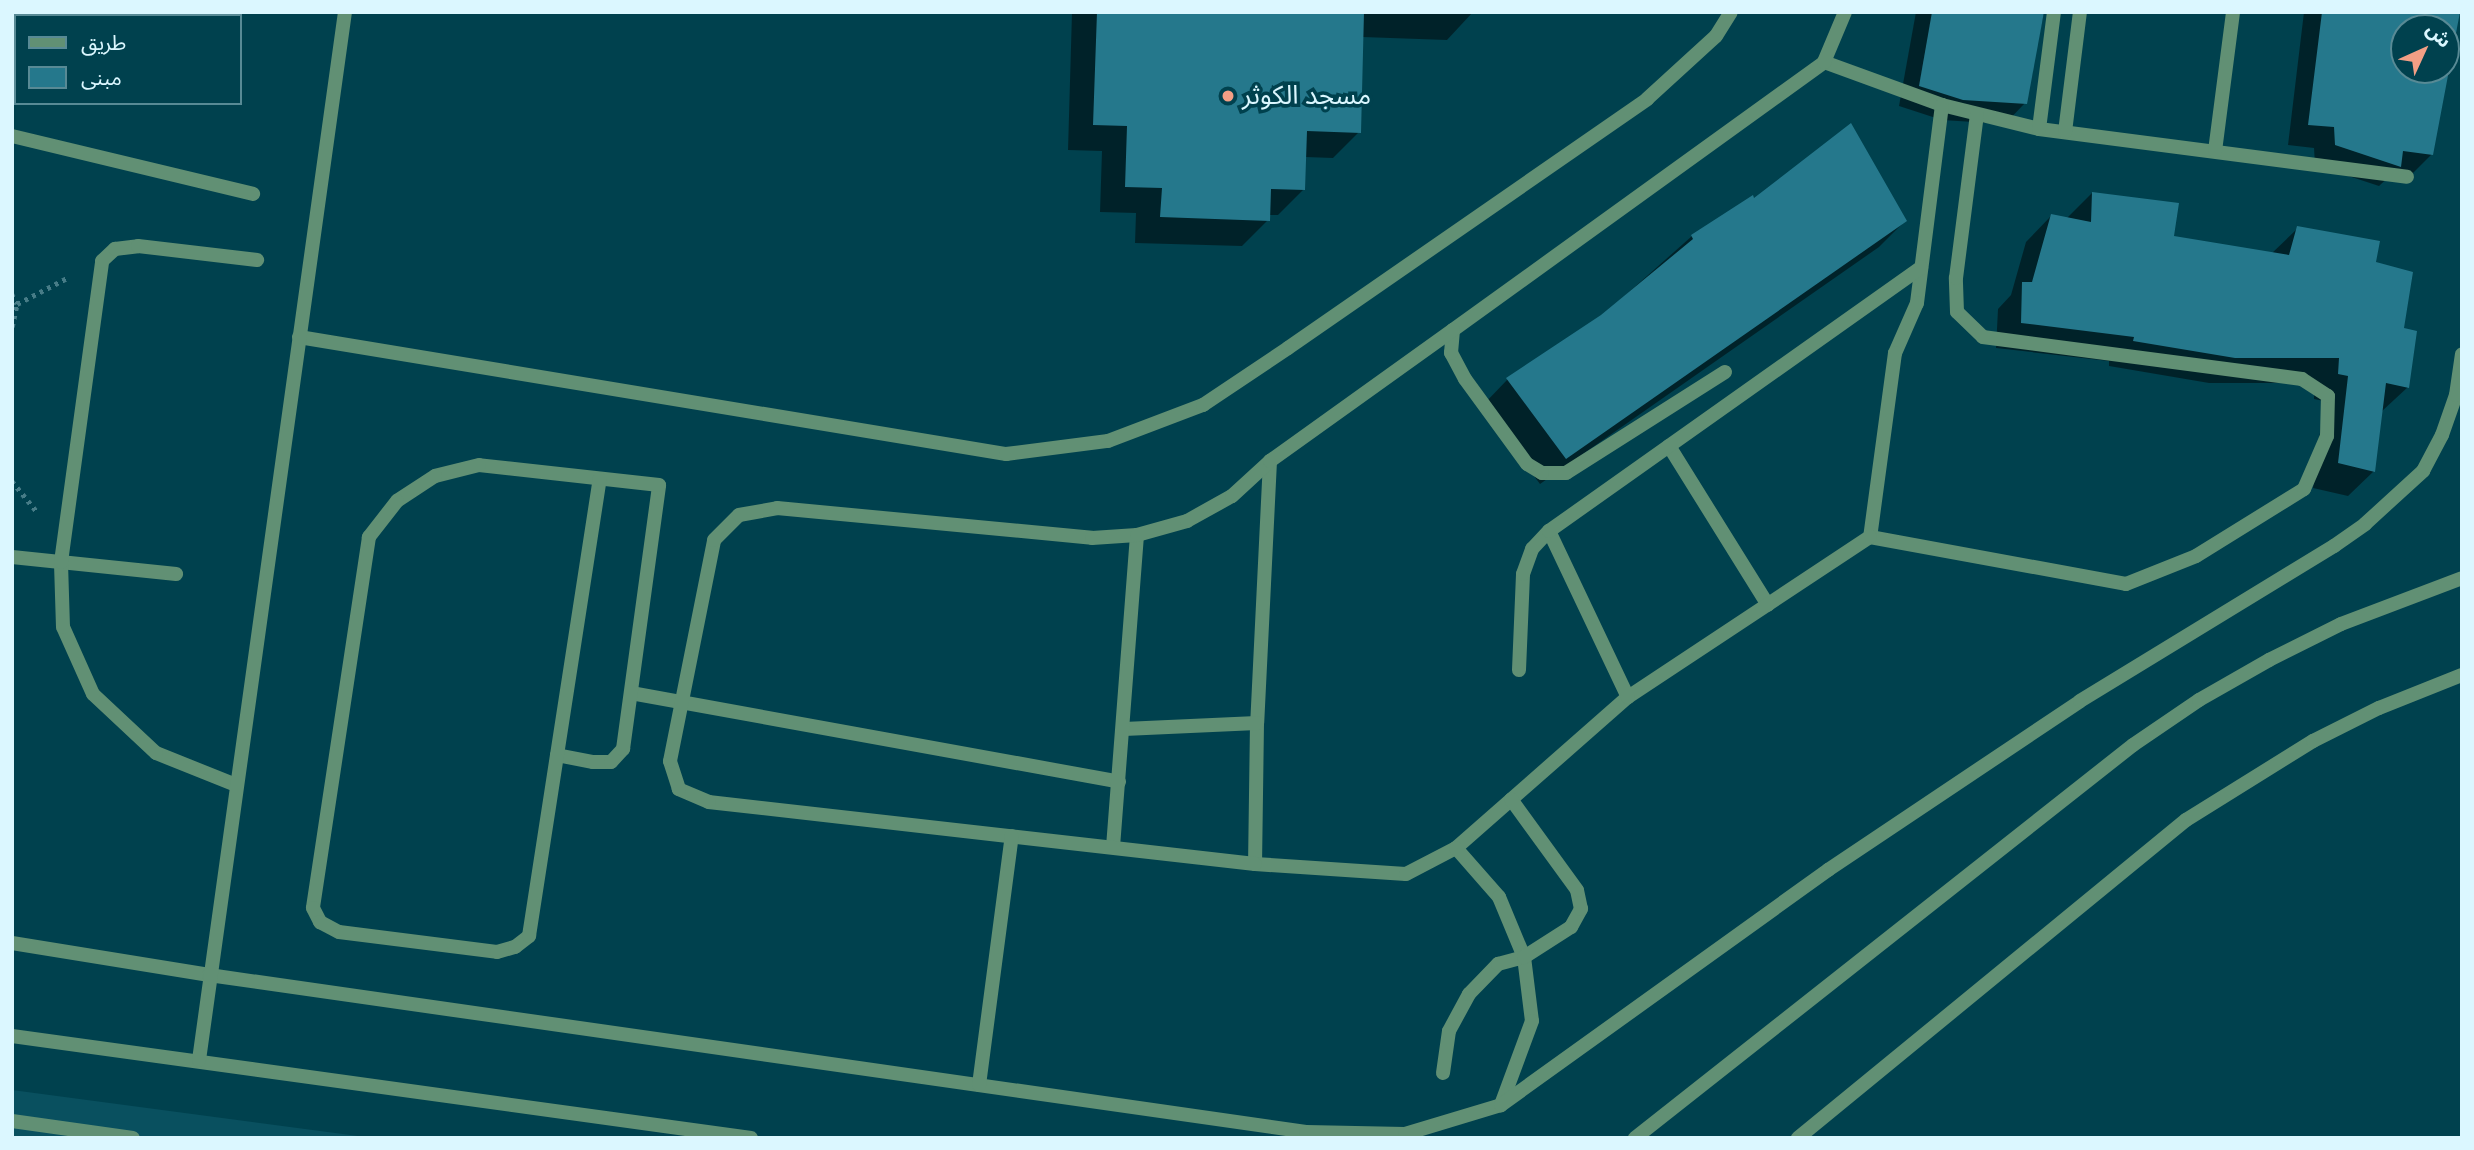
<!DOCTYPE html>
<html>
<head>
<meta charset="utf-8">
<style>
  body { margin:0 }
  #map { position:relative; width:2474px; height:1150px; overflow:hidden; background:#00414e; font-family:Figtree,"Noto Sans Arabic",sans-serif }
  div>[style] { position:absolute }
  .built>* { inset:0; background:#09505f }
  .shadow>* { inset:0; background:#0007 }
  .building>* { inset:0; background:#25788c }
  .path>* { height:4.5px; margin-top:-2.25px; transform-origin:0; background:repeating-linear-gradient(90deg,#477c87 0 3.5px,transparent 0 8.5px) }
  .minor>* { height:14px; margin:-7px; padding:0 7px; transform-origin:7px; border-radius:7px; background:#619074 }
  .dots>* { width:19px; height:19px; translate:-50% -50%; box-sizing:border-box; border:4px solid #00414e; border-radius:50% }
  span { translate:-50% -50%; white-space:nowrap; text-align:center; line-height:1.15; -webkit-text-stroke:7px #00414e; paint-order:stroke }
  .poi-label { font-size:26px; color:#dbf7ff }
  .left { translate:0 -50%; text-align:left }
  .frame { position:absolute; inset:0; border:14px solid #dbf7ff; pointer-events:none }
  .legend { position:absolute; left:14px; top:14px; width:228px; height:91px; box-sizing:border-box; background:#00414e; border:2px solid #588a95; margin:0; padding:9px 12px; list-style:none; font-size:21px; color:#dbf7ff }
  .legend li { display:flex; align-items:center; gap:14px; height:35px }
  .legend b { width:35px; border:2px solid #588a95 }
  .north { position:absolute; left:2390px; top:14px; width:70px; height:70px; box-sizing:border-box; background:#00414e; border:2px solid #588a95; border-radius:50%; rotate:45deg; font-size:19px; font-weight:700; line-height:28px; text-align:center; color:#dbf7ff }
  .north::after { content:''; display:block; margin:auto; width:24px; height:32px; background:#f39f85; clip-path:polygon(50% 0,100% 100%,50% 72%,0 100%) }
</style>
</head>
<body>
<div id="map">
  <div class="built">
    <i style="clip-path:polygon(12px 1090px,373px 1138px,12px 1138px)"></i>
  </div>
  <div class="shadow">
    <i style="clip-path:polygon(1072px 12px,1473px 12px,1447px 40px,1362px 37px,1359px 132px,1333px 158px,1305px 157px,1304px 189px,1278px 215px,1268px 215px,1268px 220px,1242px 246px,1135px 243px,1136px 213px,1100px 212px,1102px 151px,1068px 150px)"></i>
    <i style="clip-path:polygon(1916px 12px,2044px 12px,2025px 103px,2005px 124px,1942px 120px,1899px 106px)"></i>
    <i style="clip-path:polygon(evenodd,2304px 12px,2458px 12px,2431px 155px,2411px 175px,2393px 173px,2379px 186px,2315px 165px,2314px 148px,2288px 145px,2304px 12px,2404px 28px,2446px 28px,2446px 70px,2404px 70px,2404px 28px)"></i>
    <i style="clip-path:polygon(2092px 193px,2172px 237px,2271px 254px,2298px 228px,2374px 264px,2402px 330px,2408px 387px,2381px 412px,2374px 471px,2348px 496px,2313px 488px,2324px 401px,2314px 399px,2314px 383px,2209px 383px,2109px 366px,2109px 361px,1996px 348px,1998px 309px,2011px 295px,2026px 242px,2051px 216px,2066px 219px)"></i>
    <i style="clip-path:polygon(1754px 200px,1905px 221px,1879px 247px,1540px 484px,1482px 406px,1507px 380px,1602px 316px,1692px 236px)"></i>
  </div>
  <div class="building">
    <i style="clip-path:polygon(1097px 12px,1364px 12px,1361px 133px,1307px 131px,1305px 190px,1271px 189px,1270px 221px,1160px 217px,1162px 188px,1125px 187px,1127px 126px,1093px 125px)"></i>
    <i style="clip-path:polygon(1932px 12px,2044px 12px,2027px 104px,1963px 100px,1919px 86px)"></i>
    <i style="clip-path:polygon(evenodd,2322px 12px,2460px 12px,2433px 155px,2403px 151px,2401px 167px,2335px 145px,2334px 127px,2308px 125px,2322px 12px,2404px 28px,2446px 28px,2446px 70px,2404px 70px,2404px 28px)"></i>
    <i style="clip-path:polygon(1851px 123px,1907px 221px,1566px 459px,1506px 378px,1601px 315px,1693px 239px,1691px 235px,1753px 195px,1754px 198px)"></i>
    <i style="clip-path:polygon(2092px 192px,2179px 203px,2174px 236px,2289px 255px,2297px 226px,2380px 241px,2376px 262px,2413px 272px,2404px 328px,2417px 331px,2409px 388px,2386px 383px,2375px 472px,2338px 463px,2348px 376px,2338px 374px,2339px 358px,2235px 358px,2133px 341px,2134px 337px,2021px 323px,2022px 282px,2032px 282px,2051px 214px,2091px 222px)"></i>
  </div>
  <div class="path">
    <i style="left:12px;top:294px;width:11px;rotate:63deg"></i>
    <i style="left:17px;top:304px;width:59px;rotate:-27.4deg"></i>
    <i style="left:12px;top:327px;width:24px;rotate:-78deg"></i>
    <i style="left:12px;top:481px;width:41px;rotate:50.9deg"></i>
  </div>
  <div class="minor">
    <i style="left:1824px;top:62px;width:126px;rotate:20deg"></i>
    <i style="left:1942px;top:105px;width:100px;rotate:13.9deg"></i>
    <i style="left:2039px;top:129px;width:371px;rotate:7.4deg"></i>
    <i style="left:1942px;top:105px;width:200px;rotate:97.2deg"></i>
    <i style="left:1917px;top:303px;width:55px;rotate:113.7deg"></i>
    <i style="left:1895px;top:353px;width:186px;rotate:97.7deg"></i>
    <i style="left:1870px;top:537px;width:260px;rotate:10.4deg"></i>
    <i style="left:2126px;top:584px;width:75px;rotate:-21.8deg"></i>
    <i style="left:2196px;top:556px;width:127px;rotate:-31.8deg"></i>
    <i style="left:2304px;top:489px;width:58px;rotate:-66.5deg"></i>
    <i style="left:2327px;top:436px;width:40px;rotate:-88.6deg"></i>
    <i style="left:2328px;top:396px;width:31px;rotate:-147deg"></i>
    <i style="left:2302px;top:379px;width:322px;rotate:-172.5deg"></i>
    <i style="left:1983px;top:337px;width:36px;rotate:-136deg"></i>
    <i style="left:1957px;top:312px;width:34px;rotate:-92deg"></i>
    <i style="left:1956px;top:278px;width:165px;rotate:-82.7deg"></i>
    <i style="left:2039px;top:129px;width:118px;rotate:-82.7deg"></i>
    <i style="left:2065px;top:132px;width:121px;rotate:-82.9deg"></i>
    <i style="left:12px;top:136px;width:248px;rotate:13.5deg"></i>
    <i style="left:2215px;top:151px;width:140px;rotate:-82.6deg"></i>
    <i style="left:299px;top:337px;width:717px;rotate:9.4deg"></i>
    <i style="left:1006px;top:454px;width:103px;rotate:-7.3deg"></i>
    <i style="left:1108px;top:441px;width:102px;rotate:-20.8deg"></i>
    <i style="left:1203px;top:405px;width:102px;rotate:-33.8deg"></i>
    <i style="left:1288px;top:348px;width:437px;rotate:-34.7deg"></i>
    <i style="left:1647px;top:99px;width:93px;rotate:-42.4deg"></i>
    <i style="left:1716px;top:36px;width:28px;rotate:-58deg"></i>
    <i style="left:1725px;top:372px;width:188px;rotate:147.6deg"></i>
    <i style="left:1566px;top:473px;width:24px;rotate:180deg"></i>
    <i style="left:1542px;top:473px;width:17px;rotate:-149deg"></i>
    <i style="left:1527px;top:464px;width:105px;rotate:-126.1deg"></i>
    <i style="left:1465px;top:379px;width:30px;rotate:-118deg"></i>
    <i style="left:1451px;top:353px;width:23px;rotate:-85deg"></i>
    <i style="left:1453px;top:330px;width:458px;rotate:-35.8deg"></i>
    <i style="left:1824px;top:62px;width:54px;rotate:-67.2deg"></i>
    <i style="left:1669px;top:446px;width:187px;rotate:58.1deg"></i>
    <i style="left:1270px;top:461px;width:262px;rotate:92.8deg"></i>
    <i style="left:1257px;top:723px;width:141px;rotate:90.8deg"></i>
    <i style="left:1255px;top:864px;width:151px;rotate:3.8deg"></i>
    <i style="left:1406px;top:874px;width:56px;rotate:-27.5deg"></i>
    <i style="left:1456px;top:848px;width:229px;rotate:-41.3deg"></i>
    <i style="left:1628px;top:697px;width:290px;rotate:-33.5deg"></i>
    <i style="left:1549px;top:531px;width:184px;rotate:64.6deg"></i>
    <i style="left:12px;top:557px;width:165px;rotate:5.9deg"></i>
    <i style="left:1519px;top:670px;width:96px;rotate:-87.6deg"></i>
    <i style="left:1523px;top:574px;width:27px;rotate:-70deg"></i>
    <i style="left:1532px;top:549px;width:25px;rotate:-47deg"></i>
    <i style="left:1549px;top:531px;width:456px;rotate:-35.3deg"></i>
    <i style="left:631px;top:693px;width:496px;rotate:10.3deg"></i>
    <i style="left:1124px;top:729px;width:133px;rotate:-2.6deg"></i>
    <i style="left:557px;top:755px;width:37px;rotate:11deg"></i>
    <i style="left:593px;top:762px;width:18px"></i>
    <i style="left:611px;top:762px;width:18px;rotate:-47deg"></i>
    <i style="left:623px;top:749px;width:266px;rotate:-82.2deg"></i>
    <i style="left:659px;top:485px;width:181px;rotate:-173.7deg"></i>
    <i style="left:479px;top:465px;width:45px;rotate:166deg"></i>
    <i style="left:435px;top:476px;width:45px;rotate:146.7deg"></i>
    <i style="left:397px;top:501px;width:46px;rotate:127.9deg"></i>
    <i style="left:369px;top:537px;width:375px;rotate:98.6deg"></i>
    <i style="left:313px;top:908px;width:16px;rotate:63deg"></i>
    <i style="left:320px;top:922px;width:21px;rotate:28deg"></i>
    <i style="left:339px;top:932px;width:159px;rotate:7.2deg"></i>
    <i style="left:497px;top:952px;width:19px;rotate:-16deg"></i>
    <i style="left:515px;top:947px;width:18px;rotate:-38deg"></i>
    <i style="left:529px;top:936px;width:462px;rotate:-81.2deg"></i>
    <i style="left:236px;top:785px;width:86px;rotate:-158.2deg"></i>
    <i style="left:156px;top:753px;width:86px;rotate:-136.9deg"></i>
    <i style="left:93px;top:694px;width:73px;rotate:-114.1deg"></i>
    <i style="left:63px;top:627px;width:65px;rotate:-91.8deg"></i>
    <i style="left:61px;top:562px;width:304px;rotate:-82.2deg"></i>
    <i style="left:102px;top:261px;width:18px;rotate:-43deg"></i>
    <i style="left:115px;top:249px;width:23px;rotate:-7deg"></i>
    <i style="left:138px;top:246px;width:120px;rotate:6.7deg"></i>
    <i style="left:1113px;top:847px;width:313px;rotate:-85.6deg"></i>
    <i style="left:1456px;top:848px;width:65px;rotate:48.7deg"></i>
    <i style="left:1499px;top:897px;width:65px;rotate:67.4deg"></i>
    <i style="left:1524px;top:957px;width:64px;rotate:82.9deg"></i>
    <i style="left:1532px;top:1021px;width:90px;rotate:110.3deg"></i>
    <i style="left:1255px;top:864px;width:550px;rotate:-173.52deg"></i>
    <i style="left:709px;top:802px;width:33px;rotate:-157deg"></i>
    <i style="left:679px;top:789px;width:29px;rotate:-108deg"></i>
    <i style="left:670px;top:761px;width:225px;rotate:-78.7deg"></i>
    <i style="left:714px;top:540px;width:35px;rotate:-45deg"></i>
    <i style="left:739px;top:515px;width:39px;rotate:-10deg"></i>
    <i style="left:777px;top:508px;width:316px;rotate:5.4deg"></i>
    <i style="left:1092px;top:538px;width:45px;rotate:-3.8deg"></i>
    <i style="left:1137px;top:535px;width:52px;rotate:-15.6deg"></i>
    <i style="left:1187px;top:521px;width:51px;rotate:-29.1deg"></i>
    <i style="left:1232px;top:496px;width:52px;rotate:-42.6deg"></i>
    <i style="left:1270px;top:461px;width:225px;rotate:-35.6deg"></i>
    <i style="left:12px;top:943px;width:200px;rotate:9.2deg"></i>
    <i style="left:209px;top:975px;width:1108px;rotate:8.14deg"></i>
    <i style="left:1306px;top:1132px;width:99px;rotate:1.2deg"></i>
    <i style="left:1405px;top:1134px;width:100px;rotate:-16.8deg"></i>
    <i style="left:1501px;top:1105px;width:403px;rotate:-35.7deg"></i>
    <i style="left:1828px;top:870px;width:303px;rotate:-33.8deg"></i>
    <i style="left:2080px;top:701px;width:298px;rotate:-31.4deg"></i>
    <i style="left:2334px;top:546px;width:38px;rotate:-35deg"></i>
    <i style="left:2365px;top:524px;width:79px;rotate:-42.4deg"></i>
    <i style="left:2423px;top:471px;width:41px;rotate:-62.2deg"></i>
    <i style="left:2442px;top:435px;width:42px;rotate:-70.7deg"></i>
    <i style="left:2456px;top:395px;width:41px;rotate:-81.7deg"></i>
    <i style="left:12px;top:1036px;width:746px;rotate:7.86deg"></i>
    <i style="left:199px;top:1060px;width:1058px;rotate:-82.07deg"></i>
    <i style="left:1443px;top:1073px;width:42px;rotate:-81.9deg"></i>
    <i style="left:1449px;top:1031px;width:42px;rotate:-61.6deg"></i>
    <i style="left:1469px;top:994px;width:42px;rotate:-46deg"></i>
    <i style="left:1498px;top:964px;width:27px;rotate:-15deg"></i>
    <i style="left:1524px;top:957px;width:56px;rotate:-32.6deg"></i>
    <i style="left:1571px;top:927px;width:21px;rotate:-61deg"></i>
    <i style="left:1581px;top:909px;width:19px;rotate:-102deg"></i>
    <i style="left:1577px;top:890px;width:112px;rotate:-126deg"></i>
    <i style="left:979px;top:1085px;width:251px;rotate:-82.5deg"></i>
    <i style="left:12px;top:1121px;width:122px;rotate:8deg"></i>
    <i style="left:1635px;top:1138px;width:634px;rotate:-38.28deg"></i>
    <i style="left:2133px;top:745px;width:80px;rotate:-34.3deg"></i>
    <i style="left:2199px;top:700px;width:81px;rotate:-29.7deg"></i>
    <i style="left:2269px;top:660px;width:80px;rotate:-26.6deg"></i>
    <i style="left:2341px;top:624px;width:129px;rotate:-20.8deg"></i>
    <i style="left:1798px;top:1138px;width:502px;rotate:-39.34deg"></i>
    <i style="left:2186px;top:820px;width:150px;rotate:-31.9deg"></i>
    <i style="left:2313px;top:741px;width:74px;rotate:-26.6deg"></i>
    <i style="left:2379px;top:708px;width:89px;rotate:-21.7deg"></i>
  </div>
  <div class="dots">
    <i style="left:1228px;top:96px;background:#f39f85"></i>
  </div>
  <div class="poi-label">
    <span class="left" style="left:1242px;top:96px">مسجد الكوثر</span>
  </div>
  <div class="frame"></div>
  <ul class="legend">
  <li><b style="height:9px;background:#619074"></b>طريق</li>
  <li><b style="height:19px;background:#25788c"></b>مبنى</li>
  </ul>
  <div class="north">ش</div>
</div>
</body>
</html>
